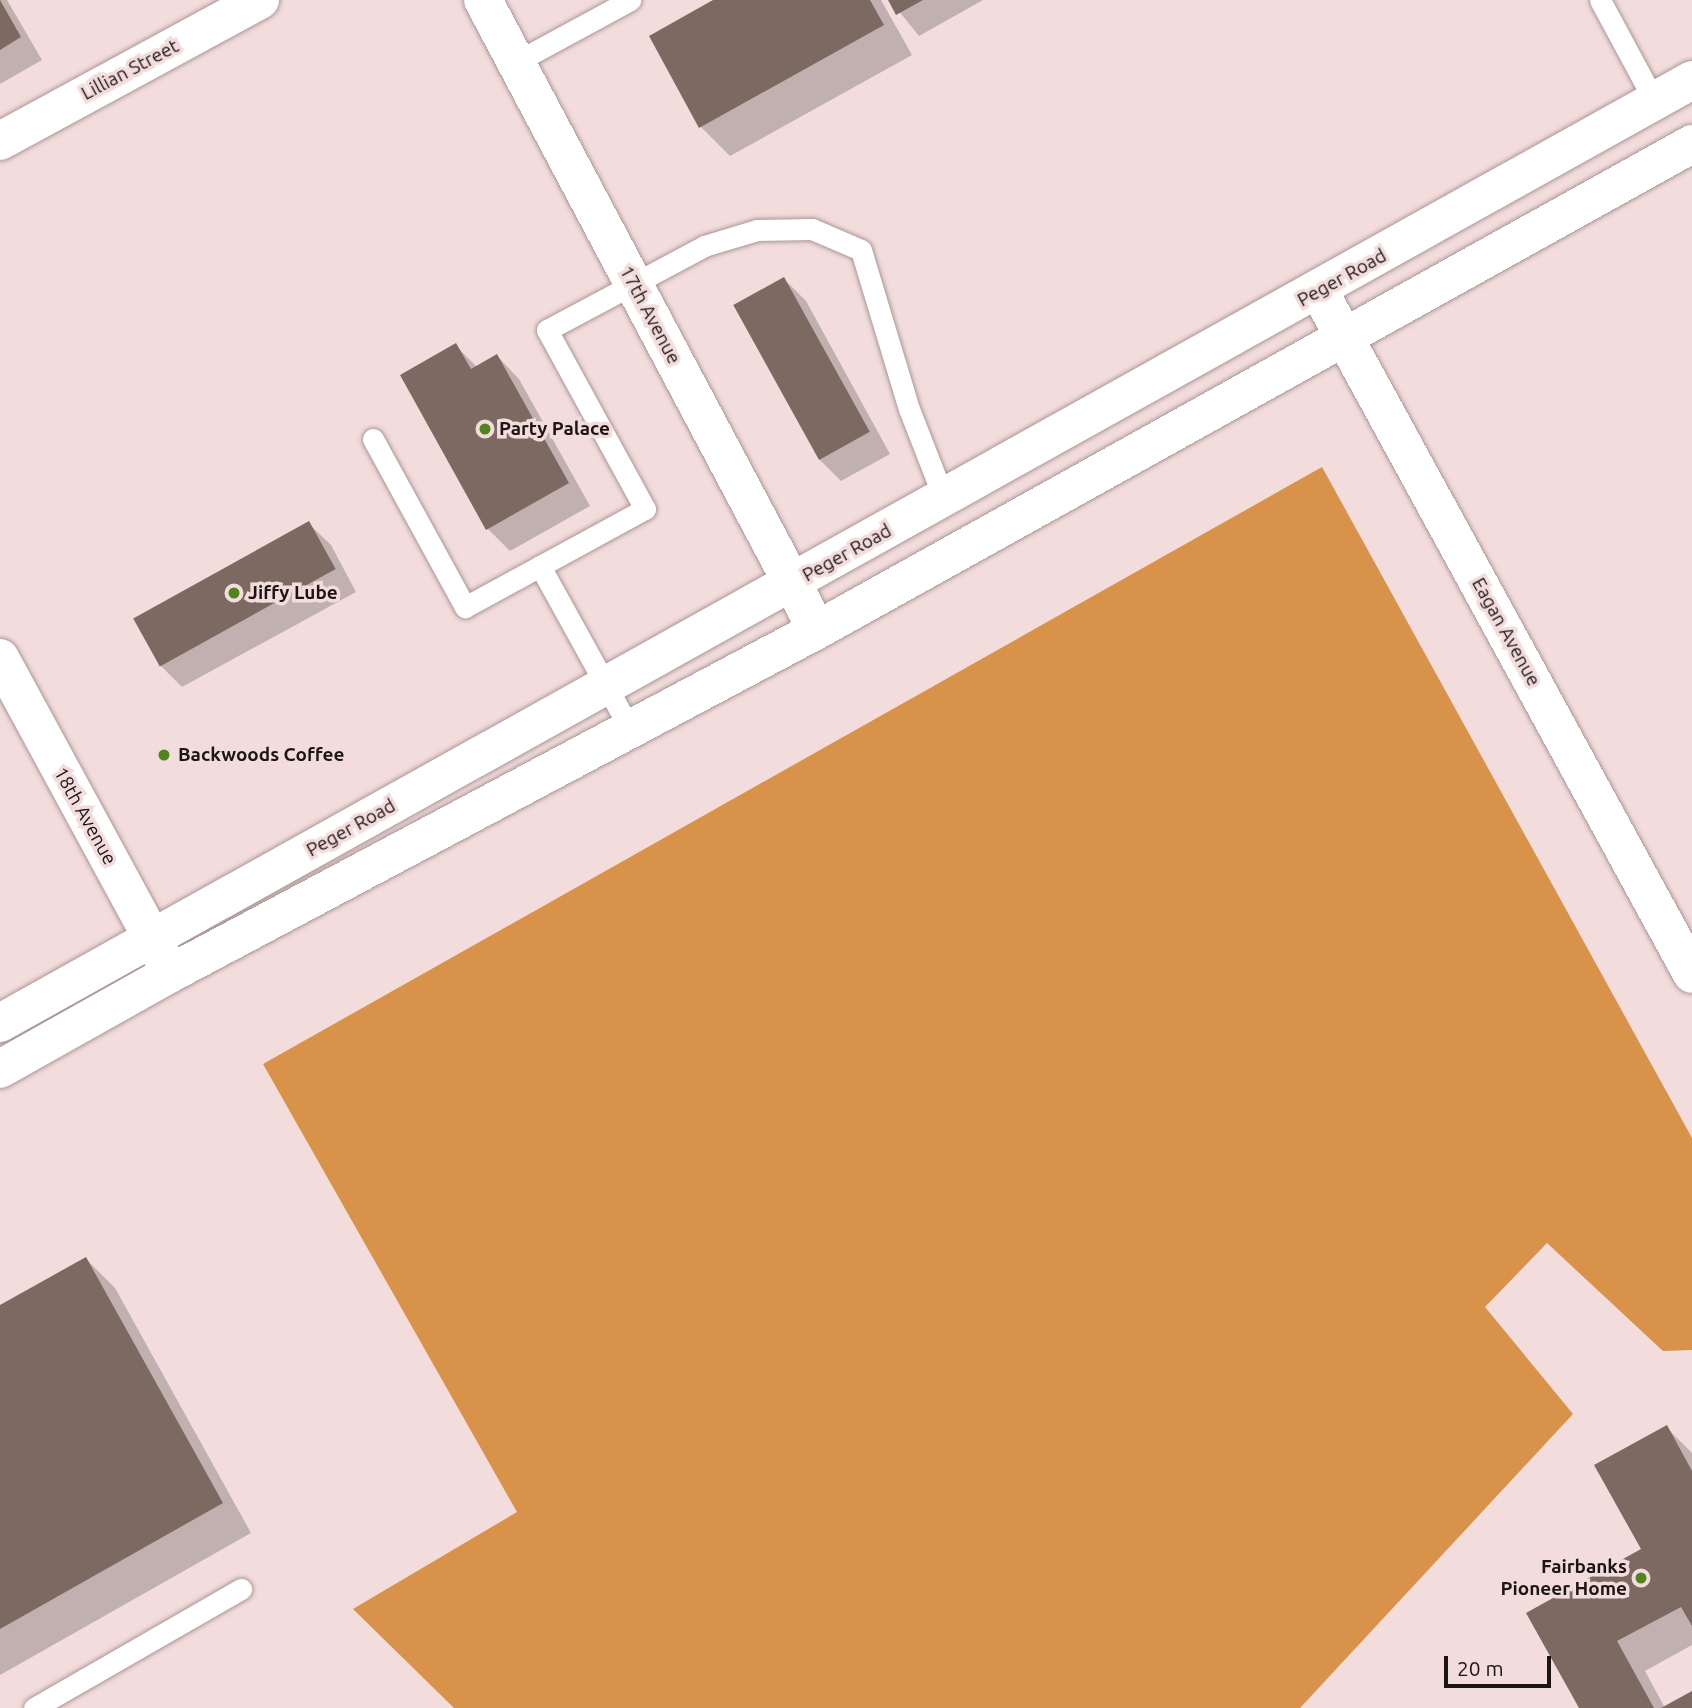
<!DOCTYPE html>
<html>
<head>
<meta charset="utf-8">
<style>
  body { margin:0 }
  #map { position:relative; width:1692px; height:1708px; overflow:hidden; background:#f2dcdc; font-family:Ubuntu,sans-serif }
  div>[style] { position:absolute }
  .forest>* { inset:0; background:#d99249 }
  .shadow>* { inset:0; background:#0003 }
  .building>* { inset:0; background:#7b6962; transform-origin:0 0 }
  .roads { filter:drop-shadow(0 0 2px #ab9696) drop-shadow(0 0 2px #ab9696) }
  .lane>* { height:21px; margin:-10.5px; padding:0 10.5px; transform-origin:10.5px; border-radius:10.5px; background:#fff }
  .street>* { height:38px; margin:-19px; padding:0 19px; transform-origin:19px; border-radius:19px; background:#fff }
  .secondary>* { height:38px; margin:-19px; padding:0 19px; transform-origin:19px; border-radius:19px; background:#fff }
  .dots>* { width:19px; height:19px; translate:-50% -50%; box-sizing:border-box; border:4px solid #f2dcdc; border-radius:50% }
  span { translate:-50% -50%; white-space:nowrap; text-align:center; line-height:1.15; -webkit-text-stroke:7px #f2dcdc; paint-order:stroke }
  .street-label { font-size:19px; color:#1d1515 }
  .poi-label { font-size:19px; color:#1d1515; font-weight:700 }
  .left { translate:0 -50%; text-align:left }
  .right { translate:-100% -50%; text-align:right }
  .scale { position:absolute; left:1444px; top:1656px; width:107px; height:32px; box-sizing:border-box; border:4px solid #1d1515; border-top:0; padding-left:9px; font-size:21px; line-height:24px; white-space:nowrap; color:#1d1515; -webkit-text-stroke:5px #f2dcdc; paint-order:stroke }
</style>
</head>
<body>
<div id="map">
  <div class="forest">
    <i style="clip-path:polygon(1322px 467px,1692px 1138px,1692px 1350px,1663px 1351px,1547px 1243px,1485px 1307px,1573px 1414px,1300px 1708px,454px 1708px,353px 1609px,517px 1512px,263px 1064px)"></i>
  </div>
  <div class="shadow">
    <i style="clip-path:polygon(0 0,7px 0,42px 60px,0 84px)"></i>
    <i style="clip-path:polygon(717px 0,881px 0,912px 55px,730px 156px,701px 127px)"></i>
    <i style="clip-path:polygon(890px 0,983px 0,919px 36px)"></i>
    <i style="clip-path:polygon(784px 279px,806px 301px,890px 454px,841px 481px,819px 459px,735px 305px)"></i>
    <i style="clip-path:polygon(456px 346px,477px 367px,497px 356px,519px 379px,590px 506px,510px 551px,488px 529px)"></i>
    <i style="clip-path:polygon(308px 523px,331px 545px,356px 592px,182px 687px,160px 665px)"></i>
    <i style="clip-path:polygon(86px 1259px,115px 1288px,251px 1533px,0 1675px,0 1307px)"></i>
    <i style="clip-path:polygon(1666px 1427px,1692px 1453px,1692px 1645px,1645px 1671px,1665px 1708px,1692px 1693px,1692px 1708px,1581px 1708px,1643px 1550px)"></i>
  </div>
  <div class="building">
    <i style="clip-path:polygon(0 0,21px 37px,0 50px)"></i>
    <i style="clip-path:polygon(713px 0,870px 0,884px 25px,699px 128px,649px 36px)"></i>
    <i style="clip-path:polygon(888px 0,923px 0,896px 15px)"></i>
    <i style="left:784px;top:277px;width:177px;height:58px;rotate:61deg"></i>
    <i style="clip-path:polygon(456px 343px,471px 369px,497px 354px,569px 483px,486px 530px,400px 375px)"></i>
    <i style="left:309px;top:521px;width:55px;height:201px;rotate:61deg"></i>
    <i style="clip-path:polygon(86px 1257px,223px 1503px,0 1629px,0 1305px)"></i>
    <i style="clip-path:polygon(1667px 1425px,1692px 1471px,1692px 1626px,1681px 1607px,1617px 1641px,1654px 1708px,1579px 1708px,1526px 1613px,1641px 1549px,1594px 1465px)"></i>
    <i style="clip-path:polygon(1692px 1691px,1692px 1708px,1661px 1708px)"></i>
  </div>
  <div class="roads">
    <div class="lane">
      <i style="left:1600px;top:0;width:116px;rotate:61.7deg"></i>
      <i style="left:516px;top:62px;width:130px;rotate:-28.5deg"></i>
      <i style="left:373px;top:439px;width:192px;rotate:61.3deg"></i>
      <i style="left:465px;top:607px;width:205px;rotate:-28.6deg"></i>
      <i style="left:645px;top:509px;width:204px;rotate:-118.7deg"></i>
      <i style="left:547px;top:330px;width:178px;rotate:-28.1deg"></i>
      <i style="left:704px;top:246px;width:55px;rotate:-16.8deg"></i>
      <i style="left:757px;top:230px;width:55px;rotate:-1deg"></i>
      <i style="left:812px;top:229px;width:53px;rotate:23.2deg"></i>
      <i style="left:861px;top:250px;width:166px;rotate:73.2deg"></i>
      <i style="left:909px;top:409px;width:97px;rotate:68.7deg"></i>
      <i style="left:540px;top:566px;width:186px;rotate:61.1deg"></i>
      <i style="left:34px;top:1708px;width:239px;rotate:-29.9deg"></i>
    </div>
    <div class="street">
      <i style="left:483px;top:0;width:713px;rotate:62.07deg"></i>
      <i style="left:0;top:141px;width:296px;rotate:-28.5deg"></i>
      <i style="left:1319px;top:291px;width:778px;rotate:61.36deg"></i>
      <i style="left:0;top:658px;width:353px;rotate:61.5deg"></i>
    </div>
    <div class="secondary">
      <i style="left:0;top:1023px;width:1937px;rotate:-29.13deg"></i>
      <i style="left:0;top:1069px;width:196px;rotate:-29.3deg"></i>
      <i style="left:171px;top:973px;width:731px;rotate:-27.97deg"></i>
      <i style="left:817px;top:630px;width:1001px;rotate:-29.05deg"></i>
    </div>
  </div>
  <div class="dots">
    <i style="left:485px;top:429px;background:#4e851f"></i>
    <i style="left:234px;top:593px;background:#4e851f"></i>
    <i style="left:164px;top:755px;background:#4e851f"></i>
    <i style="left:1641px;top:1578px;background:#4e851f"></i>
  </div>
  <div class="street-label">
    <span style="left:130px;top:70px;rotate:-28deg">Lillian Street</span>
    <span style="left:1342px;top:278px;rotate:-29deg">Peger Road</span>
    <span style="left:650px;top:315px;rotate:62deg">17th Avenue</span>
    <span style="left:847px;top:553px;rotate:-29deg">Peger Road</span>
    <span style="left:1506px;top:632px;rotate:61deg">Eagan Avenue</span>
    <span style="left:85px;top:816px;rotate:61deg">18th Avenue</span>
    <span style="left:351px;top:828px;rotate:-29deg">Peger Road</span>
  </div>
  <div class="poi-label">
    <span class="left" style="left:499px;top:429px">Party Palace</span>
    <span class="left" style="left:248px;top:593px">Jiffy Lube</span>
    <span class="left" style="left:178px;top:755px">Backwoods Coffee</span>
    <span class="right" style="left:1627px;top:1578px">Fairbanks<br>Pioneer Home</span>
  </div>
  <div class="scale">20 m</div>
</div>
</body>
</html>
